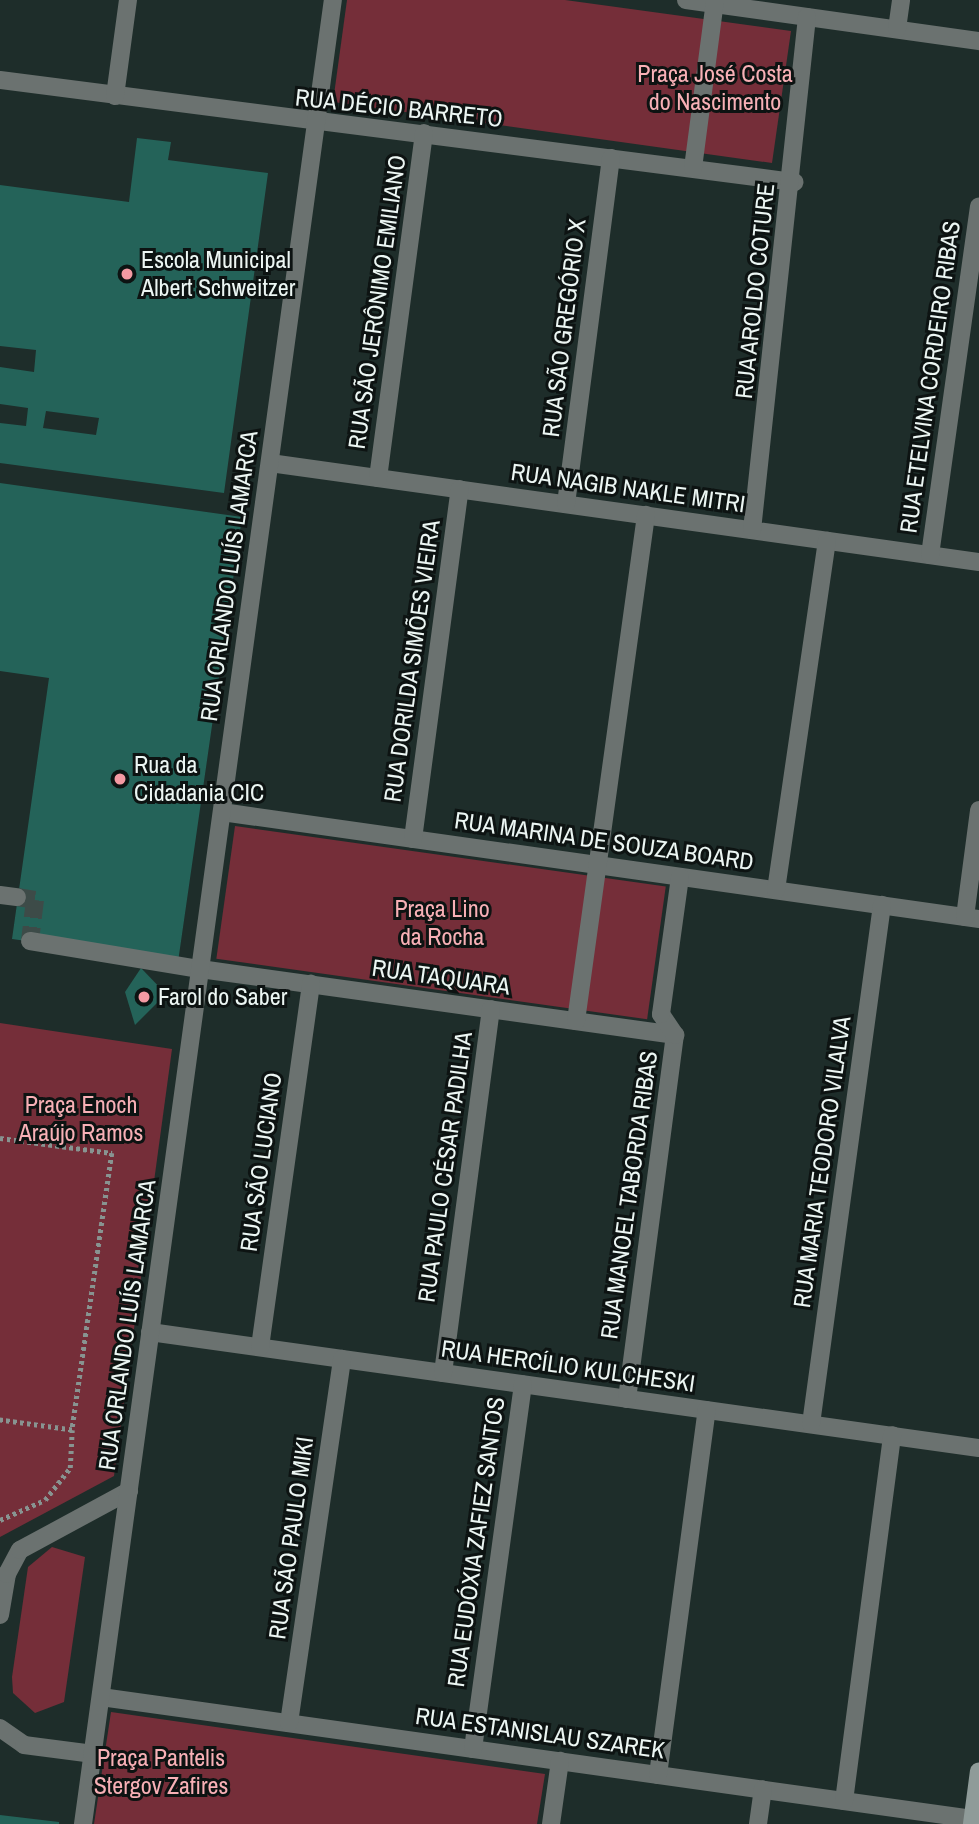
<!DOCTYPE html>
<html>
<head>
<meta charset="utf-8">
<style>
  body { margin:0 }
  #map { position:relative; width:979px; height:1824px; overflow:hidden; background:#1e2d2a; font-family:"Archivo Narrow",sans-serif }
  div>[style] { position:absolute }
  .green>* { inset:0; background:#752e39; transform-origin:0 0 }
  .building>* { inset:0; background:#246359 }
  .pedestrian-tunnel>* { height:18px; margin-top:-9px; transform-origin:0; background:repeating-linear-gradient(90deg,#3d4b48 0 18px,transparent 0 27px) }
  .path>* { height:4.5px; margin-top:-2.25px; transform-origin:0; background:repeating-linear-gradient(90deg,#889491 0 3.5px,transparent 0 7px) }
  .pedestrian>* { height:18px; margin:-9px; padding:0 9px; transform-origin:9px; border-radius:9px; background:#6b7270 }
  .minor>* { height:18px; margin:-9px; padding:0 9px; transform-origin:9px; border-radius:9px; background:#6b7270 }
  .secondary>* { height:18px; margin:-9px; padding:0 9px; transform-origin:9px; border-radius:9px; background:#8f9b99 }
  .dots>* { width:19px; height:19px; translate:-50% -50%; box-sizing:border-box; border:4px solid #0d1312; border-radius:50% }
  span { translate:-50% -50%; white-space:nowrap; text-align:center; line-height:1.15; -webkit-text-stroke:6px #0d1312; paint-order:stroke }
  .park-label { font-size:24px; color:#f8b0b6 }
  .street-label { font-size:24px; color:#ecf6f3 }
  .poi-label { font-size:24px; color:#ecf6f3 }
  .left { translate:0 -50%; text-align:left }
</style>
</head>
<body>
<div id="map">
  <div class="green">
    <i style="clip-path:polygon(347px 0,565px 0,791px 31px,772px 163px,333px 102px)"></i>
    <i style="left:235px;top:826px;width:435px;height:134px;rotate:8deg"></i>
    <i style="clip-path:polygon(0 1023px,172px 1049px,114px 1476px,0 1537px)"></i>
    <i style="clip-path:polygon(52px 1547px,85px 1557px,64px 1702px,35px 1713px,13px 1693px,12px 1677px,28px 1567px)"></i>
    <i style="clip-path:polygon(111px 1712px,545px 1774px,537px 1824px,94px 1824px)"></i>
  </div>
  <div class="building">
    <i style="clip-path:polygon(evenodd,137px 138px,171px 142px,168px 160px,268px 173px,224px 493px,0 463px,0 423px,26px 426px,28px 408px,0 404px,0 367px,34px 372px,36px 350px,0 346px,0 185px,129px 202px,137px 138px,46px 411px,99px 418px,96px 435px,43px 428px,46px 411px)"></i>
    <i style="clip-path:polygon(0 483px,242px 517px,178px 962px,12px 939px,49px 678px,0 671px)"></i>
    <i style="clip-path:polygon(141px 968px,166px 994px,135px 1025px,125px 992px)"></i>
    <i style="clip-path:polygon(0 1815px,59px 1822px,59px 1824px,0 1824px)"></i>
  </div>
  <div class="pedestrian-tunnel">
    <i style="left:17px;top:897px;width:18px;rotate:9deg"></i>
    <i style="left:35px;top:900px;width:41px;rotate:97deg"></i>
  </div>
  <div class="path">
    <i style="left:0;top:1138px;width:113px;rotate:7.6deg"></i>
    <i style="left:112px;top:1153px;width:280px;rotate:98.2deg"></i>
    <i style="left:72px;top:1430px;width:73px;rotate:-172.1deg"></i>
    <i style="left:0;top:1520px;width:49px;rotate:-24deg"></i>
    <i style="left:45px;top:1500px;width:41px;rotate:-52deg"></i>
    <i style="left:70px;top:1468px;width:38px;rotate:-87deg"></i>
  </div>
  <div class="pedestrian">
    <i style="left:0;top:895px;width:17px;rotate:7deg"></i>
    <i style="left:30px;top:941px;width:172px;rotate:9.4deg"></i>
  </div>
  <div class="minor">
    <i style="left:686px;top:0;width:296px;rotate:8deg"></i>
    <i style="left:897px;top:29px;width:29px;rotate:-82deg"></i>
    <i style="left:0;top:80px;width:801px;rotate:7.32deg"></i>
    <i style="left:115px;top:96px;width:97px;rotate:-82.3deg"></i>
    <i style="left:693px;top:168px;width:169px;rotate:-82.5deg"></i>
    <i style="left:270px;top:463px;width:716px;rotate:7.95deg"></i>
    <i style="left:378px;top:478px;width:348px;rotate:-82.4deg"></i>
    <i style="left:566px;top:504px;width:349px;rotate:-82.6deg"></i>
    <i style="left:752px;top:530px;width:516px;rotate:-83.88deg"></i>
    <i style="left:930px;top:555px;width:352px;rotate:-82deg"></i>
    <i style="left:222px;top:812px;width:765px;rotate:8.05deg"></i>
    <i style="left:413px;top:839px;width:353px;rotate:-82.4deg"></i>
    <i style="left:776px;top:890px;width:353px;rotate:-81.7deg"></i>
    <i style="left:965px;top:917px;width:108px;rotate:-82.5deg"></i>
    <i style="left:200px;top:969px;width:480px;rotate:7.9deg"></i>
    <i style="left:576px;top:1021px;width:511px;rotate:-82.12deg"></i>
    <i style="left:150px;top:1332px;width:837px;rotate:7.97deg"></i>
    <i style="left:260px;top:1347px;width:367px;rotate:-82deg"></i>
    <i style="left:443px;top:1373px;width:367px;rotate:-82.5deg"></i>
    <i style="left:627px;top:1399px;width:367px;rotate:-82.5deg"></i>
    <i style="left:675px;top:1035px;width:25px;rotate:-124deg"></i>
    <i style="left:661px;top:1014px;width:138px;rotate:-82.1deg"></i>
    <i style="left:811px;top:1424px;width:524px;rotate:-82.21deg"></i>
    <i style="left:0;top:1615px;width:42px;rotate:-80.3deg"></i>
    <i style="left:7px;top:1574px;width:27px;rotate:-62deg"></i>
    <i style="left:20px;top:1550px;width:124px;rotate:-28.4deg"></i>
    <i style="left:101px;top:1697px;width:880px;rotate:7.97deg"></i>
    <i style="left:289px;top:1723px;width:368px;rotate:-81.7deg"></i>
    <i style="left:0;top:1728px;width:29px;rotate:35deg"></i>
    <i style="left:24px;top:1745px;width:70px;rotate:7.4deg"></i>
    <i style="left:473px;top:1749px;width:368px;rotate:-82.2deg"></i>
    <i style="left:658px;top:1775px;width:368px;rotate:-82.4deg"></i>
    <i style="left:844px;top:1801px;width:369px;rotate:-82.5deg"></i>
    <i style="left:83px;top:1824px;width:1841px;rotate:-82.2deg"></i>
    <i style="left:551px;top:1824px;width:64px;rotate:-81.9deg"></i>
    <i style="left:758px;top:1824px;width:35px;rotate:-82deg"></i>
  </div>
  <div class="secondary">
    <i style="left:972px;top:1824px;width:53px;rotate:-82.5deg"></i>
  </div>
  <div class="dots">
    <i style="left:127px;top:274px;background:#f49aa3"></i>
    <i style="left:120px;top:779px;background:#f49aa3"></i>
    <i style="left:144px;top:997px;background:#f49aa3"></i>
  </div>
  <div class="park-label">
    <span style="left:715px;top:88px">Praça José Costa<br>do Nascimento</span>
    <span style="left:442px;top:923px">Praça Lino<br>da Rocha</span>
    <span style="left:81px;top:1119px">Praça Enoch<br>Araújo Ramos</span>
    <span style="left:161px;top:1772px">Praça Pantelis<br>Stergov Zafires</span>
  </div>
  <div class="street-label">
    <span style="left:399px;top:108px;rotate:6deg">RUA DÉCIO BARRETO</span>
    <span style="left:755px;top:291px;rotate:-84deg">RUA AROLDO COTURE</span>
    <span style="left:377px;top:302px;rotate:-82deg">RUA SÃO JERÔNIMO EMILIANO</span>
    <span style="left:564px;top:328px;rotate:-83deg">RUA SÃO GREGÓRIO X</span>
    <span style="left:930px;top:377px;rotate:-82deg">RUA ETELVINA CORDEIRO RIBAS</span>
    <span style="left:628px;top:488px;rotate:8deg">RUA NAGIB NAKLE MITRI</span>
    <span style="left:229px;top:576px;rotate:-82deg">RUA ORLANDO LUÍS LAMARCA</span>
    <span style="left:412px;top:661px;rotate:-82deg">RUA DORILDA SIMÕES VIEIRA</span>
    <span style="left:604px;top:841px;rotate:8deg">RUA MARINA DE SOUZA BOARD</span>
    <span style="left:441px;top:977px;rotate:8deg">RUA TAQUARA</span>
    <span style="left:261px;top:1162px;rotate:-82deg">RUA SÃO LUCIANO</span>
    <span style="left:822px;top:1162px;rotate:-82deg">RUA MARIA TEODORO VILALVA</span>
    <span style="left:445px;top:1167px;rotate:-82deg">RUA PAULO CÉSAR PADILHA</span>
    <span style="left:629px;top:1195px;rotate:-82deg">RUA MANOEL TABORDA RIBAS</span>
    <span style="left:127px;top:1325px;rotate:-82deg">RUA ORLANDO LUÍS LAMARCA</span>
    <span style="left:568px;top:1366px;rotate:8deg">RUA HERCÍLIO KULCHESKI</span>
    <span style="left:291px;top:1538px;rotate:-82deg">RUA SÃO PAULO MIKI</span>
    <span style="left:476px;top:1542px;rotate:-82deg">RUA EUDÓXIA ZAFIEZ SANTOS</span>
    <span style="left:540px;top:1733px;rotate:8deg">RUA ESTANISLAU SZAREK</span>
  </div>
  <div class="poi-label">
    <span class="left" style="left:141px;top:274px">Escola Municipal<br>Albert Schweitzer</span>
    <span class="left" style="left:134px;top:779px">Rua da<br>Cidadania CIC</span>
    <span class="left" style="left:158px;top:997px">Farol do Saber</span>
  </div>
</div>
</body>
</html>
